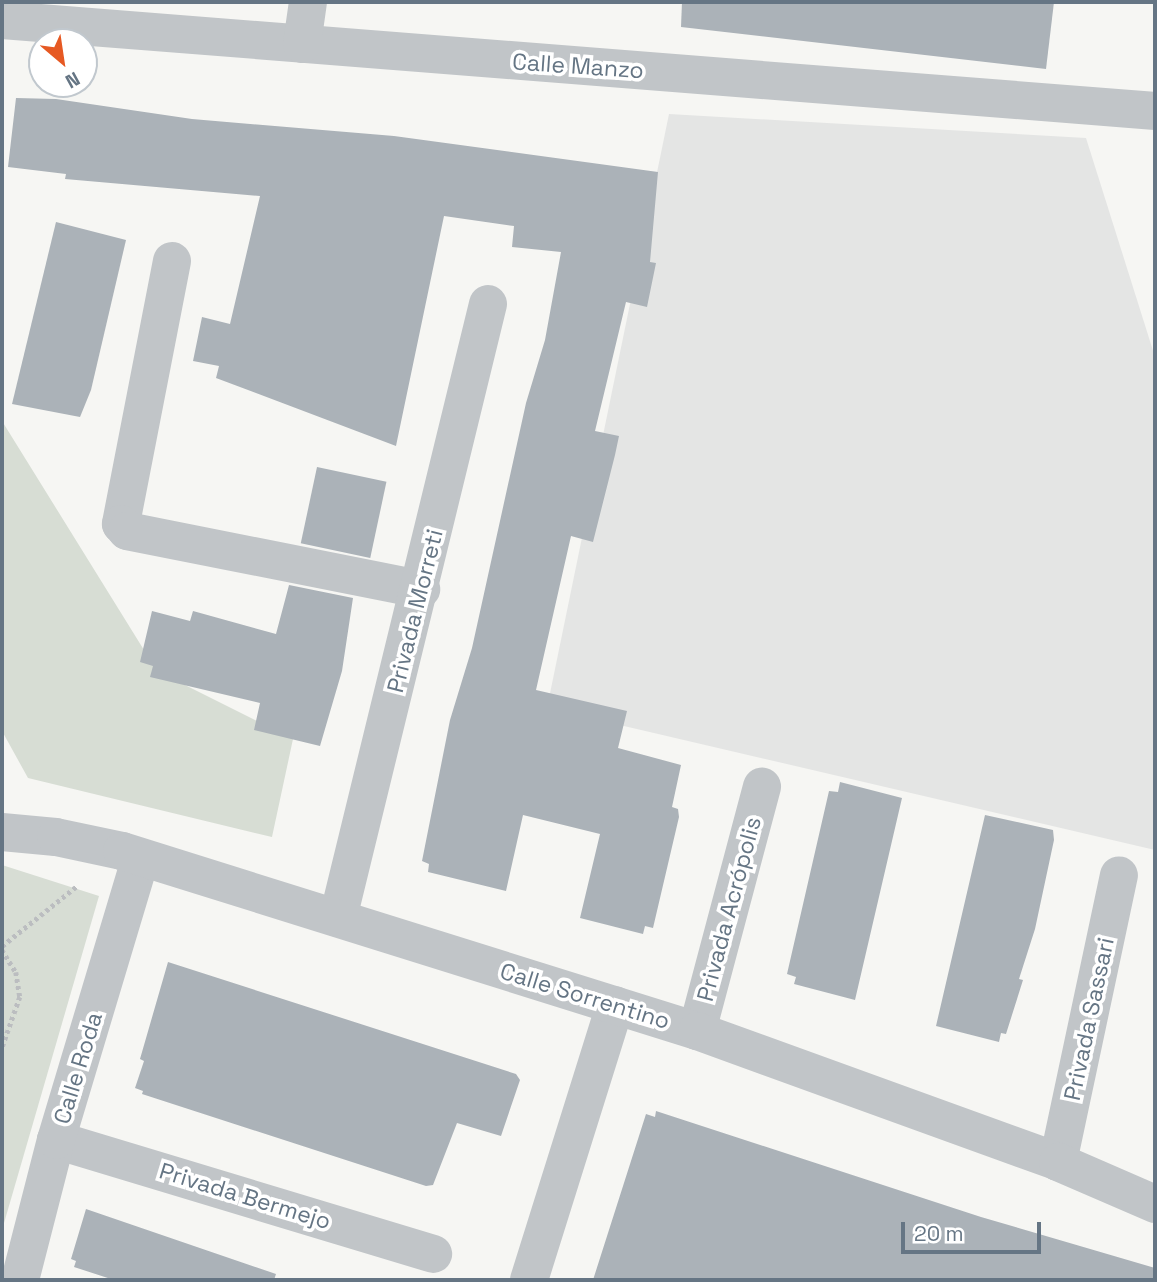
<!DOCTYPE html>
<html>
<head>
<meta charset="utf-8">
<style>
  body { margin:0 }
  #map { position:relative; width:1157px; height:1282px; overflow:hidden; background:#f6f6f3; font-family:"Space Grotesk",sans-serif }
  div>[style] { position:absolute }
  .built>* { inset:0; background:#e4e5e4 }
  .green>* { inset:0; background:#d7ddd4 }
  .building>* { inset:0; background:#abb2b8; transform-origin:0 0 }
  .path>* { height:4.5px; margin-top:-2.25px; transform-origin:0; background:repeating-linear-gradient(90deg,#bbbdc0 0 3.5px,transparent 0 7px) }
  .minor>* { height:38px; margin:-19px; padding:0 19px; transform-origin:19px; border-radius:19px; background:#c1c5c8 }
  .tertiary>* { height:38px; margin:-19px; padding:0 19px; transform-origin:19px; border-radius:19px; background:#c1c5c8 }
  span { translate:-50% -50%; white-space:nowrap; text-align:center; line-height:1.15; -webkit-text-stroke:7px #fff; paint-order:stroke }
  .street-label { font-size:23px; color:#657584 }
  .frame { position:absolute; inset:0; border:4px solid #657584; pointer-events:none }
  .north { position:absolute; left:28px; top:28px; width:70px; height:70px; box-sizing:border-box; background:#fff; border:2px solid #c1c8ce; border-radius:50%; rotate:151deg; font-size:19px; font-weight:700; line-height:28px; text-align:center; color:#657584 }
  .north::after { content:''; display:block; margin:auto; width:24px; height:32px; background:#e65923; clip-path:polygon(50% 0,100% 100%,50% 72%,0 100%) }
  .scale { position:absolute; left:901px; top:1222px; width:140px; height:32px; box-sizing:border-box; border:4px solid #657584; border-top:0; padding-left:9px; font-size:21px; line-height:24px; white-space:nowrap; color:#657584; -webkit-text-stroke:5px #fff; paint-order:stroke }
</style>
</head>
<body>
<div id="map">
  <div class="built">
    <i style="clip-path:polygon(669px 114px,1086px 138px,1155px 357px,1155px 850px,547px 708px)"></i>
  </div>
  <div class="green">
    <i style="clip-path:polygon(2px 421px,157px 671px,293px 739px,272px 837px,28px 778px,2px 731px)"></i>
    <i style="clip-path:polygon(2px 865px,99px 896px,2px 1230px)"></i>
  </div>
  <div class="building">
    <i style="clip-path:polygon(682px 2px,1054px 2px,1046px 69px,681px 27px)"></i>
    <i style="clip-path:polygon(16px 98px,56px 99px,192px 119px,394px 136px,658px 172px,650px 262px,656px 263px,647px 307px,626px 302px,595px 431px,619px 436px,615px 455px,593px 542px,571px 536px,536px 690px,627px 711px,618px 748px,681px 765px,672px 807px,678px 809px,679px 817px,653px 928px,645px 926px,643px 934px,580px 918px,600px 834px,523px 815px,506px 891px,428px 872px,429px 864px,422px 861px,450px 720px,472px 648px,526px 403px,545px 340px,561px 252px,512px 247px,514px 226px,444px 216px,396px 446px,216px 378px,219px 366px,193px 361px,202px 317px,230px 324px,260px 196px,65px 179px,66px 174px,8px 167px)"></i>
    <i style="clip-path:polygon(56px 222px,126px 240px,91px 390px,80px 417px,12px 404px)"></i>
    <i style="left:317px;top:467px;width:71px;height:78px;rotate:12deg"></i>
    <i style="clip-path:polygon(289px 585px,353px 598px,342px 671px,320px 746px,254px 730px,260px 703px,150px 677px,153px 666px,140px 662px,152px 611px,190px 621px,193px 611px,276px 634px)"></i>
    <i style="clip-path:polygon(840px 782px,902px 798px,855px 1000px,794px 984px,796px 977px,787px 974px,829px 791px,838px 792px)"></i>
    <i style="clip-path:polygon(985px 815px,1053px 830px,1054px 840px,1035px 929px,1019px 979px,1023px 980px,1006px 1034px,1001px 1033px,999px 1042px,936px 1026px)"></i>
    <i style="clip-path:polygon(168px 962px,516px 1074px,520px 1080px,501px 1136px,457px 1123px,433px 1185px,426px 1186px,142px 1094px,143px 1091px,135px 1088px,144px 1061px,140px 1059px)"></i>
    <i style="clip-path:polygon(656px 1111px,981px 1217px,1155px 1268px,1155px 1280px,593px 1280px,646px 1114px,655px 1117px)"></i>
    <i style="clip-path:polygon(86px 1209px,276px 1274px,274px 1280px,114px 1280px,74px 1267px,76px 1261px,71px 1259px)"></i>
  </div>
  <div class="path">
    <i style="left:2px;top:946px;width:96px;rotate:-38.7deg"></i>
    <i style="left:2px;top:950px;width:26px;rotate:58deg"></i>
    <i style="left:16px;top:972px;width:25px;rotate:81deg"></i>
    <i style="left:20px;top:997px;width:54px;rotate:109.4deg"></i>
  </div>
  <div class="minor">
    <i style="left:2px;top:20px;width:1157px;rotate:4.51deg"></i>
    <i style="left:302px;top:44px;width:42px;rotate:-81.9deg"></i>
    <i style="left:172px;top:261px;width:268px;rotate:101deg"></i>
    <i style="left:121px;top:524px;width:9px;rotate:49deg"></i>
    <i style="left:127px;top:531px;width:300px;rotate:11.2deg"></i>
    <i style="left:338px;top:918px;width:632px;rotate:-76.27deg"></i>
    <i style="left:697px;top:1031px;width:253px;rotate:-75.1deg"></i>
    <i style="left:56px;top:1140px;width:394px;rotate:16.8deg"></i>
    <i style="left:1058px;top:1162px;width:293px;rotate:-78deg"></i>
    <i style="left:20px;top:1280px;width:145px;rotate:-75.6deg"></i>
    <i style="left:56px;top:1140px;width:295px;rotate:-73.3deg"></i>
    <i style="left:529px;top:1280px;width:288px;rotate:-72.6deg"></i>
  </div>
  <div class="tertiary">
    <i style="left:2px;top:832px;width:54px;rotate:5.3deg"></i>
    <i style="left:56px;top:837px;width:67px;rotate:12deg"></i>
    <i style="left:122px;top:851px;width:603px;rotate:17.38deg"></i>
    <i style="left:697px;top:1031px;width:384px;rotate:19.9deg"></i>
    <i style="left:1058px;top:1162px;width:106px;rotate:23.4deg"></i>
  </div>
  <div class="street-label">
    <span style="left:578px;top:66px;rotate:4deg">Calle Manzo</span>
    <span style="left:415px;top:611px;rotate:-76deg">Privada Morreti</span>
    <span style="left:729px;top:909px;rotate:-75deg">Privada Acrópolis</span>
    <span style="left:585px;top:996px;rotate:17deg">Calle Sorrentino</span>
    <span style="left:1089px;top:1019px;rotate:-78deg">Privada Sassari</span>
    <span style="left:78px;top:1068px;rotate:-73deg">Calle Roda</span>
    <span style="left:245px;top:1196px;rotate:17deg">Privada Bermejo</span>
  </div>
  <div class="frame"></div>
  <div class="north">N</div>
  <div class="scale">20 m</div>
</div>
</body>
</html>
